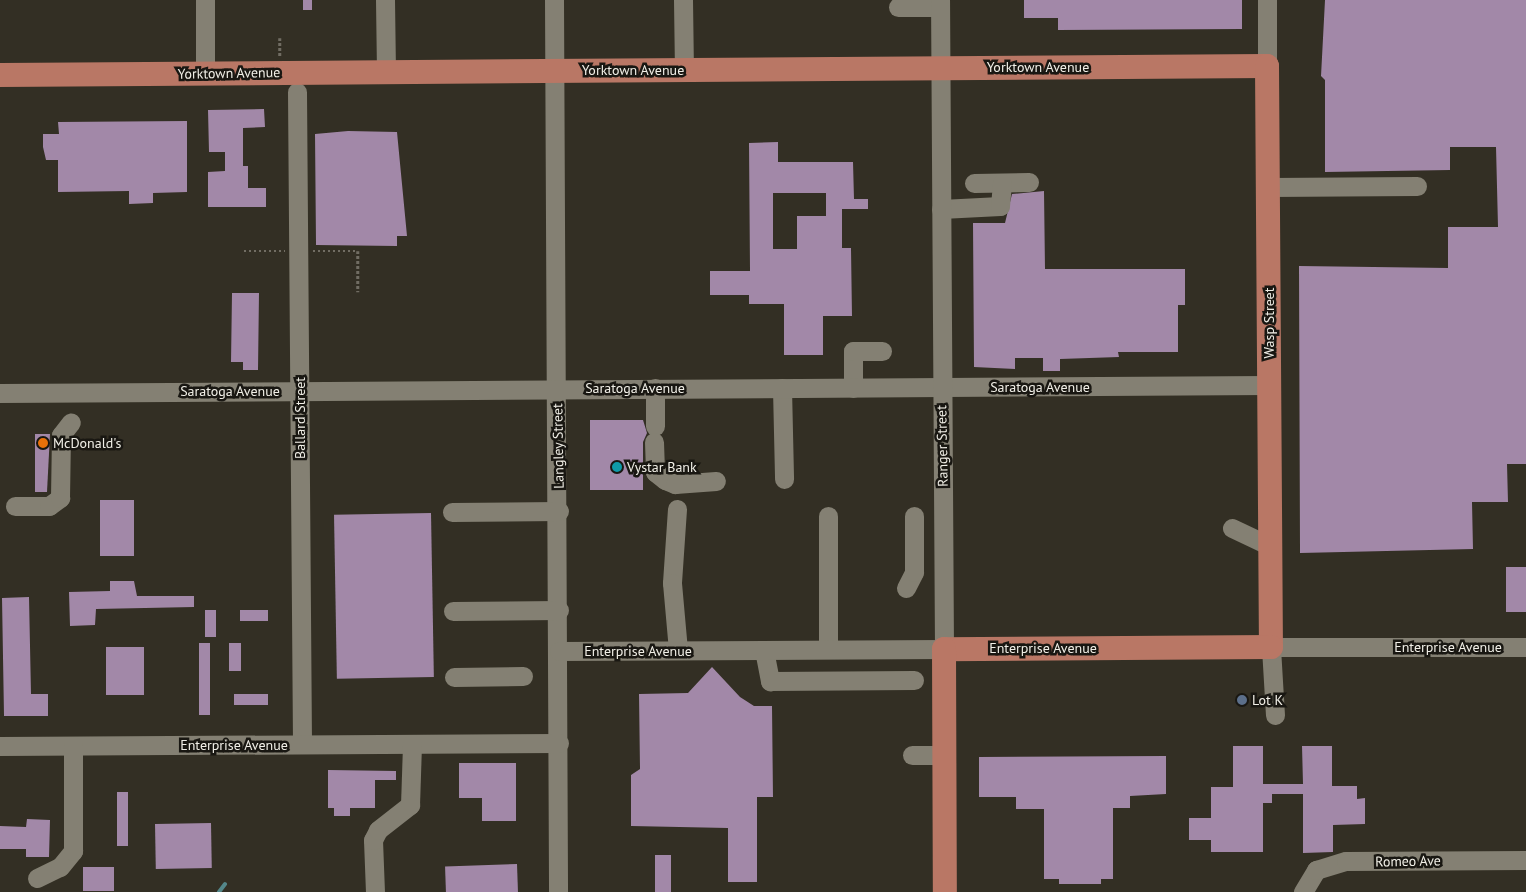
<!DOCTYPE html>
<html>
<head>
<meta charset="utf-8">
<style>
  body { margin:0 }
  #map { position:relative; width:1526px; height:892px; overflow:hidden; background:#332f24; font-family:"PT Sans",sans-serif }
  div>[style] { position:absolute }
  .stream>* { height:4px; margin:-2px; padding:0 2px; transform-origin:2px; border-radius:2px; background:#54878a }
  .building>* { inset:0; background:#a288a8; transform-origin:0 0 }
  .path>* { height:2.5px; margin-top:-1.25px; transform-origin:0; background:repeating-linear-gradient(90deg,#716d63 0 2.5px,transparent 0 5px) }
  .minor>* { height:19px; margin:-9.5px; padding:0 9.5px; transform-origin:9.5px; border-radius:9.5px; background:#848073 }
  .major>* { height:24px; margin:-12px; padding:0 12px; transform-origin:12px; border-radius:12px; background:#b97765 }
  .dots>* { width:14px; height:14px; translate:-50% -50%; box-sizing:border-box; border:2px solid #191712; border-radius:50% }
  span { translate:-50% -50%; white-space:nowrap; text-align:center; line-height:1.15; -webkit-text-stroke:5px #191712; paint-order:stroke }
  .street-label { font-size:14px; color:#f1efe7 }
  .poi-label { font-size:14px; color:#f1efe7 }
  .left { translate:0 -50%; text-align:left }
</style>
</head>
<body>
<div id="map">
  <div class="stream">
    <i style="left:219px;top:892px;width:10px;rotate:-53deg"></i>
  </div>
  <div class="building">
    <i style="left:303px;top:0;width:9px;height:10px"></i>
    <i style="clip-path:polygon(1024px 0,1242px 0,1242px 29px,1058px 30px,1058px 18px,1024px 18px)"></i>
    <i style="clip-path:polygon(1325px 0,1526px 0,1526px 464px,1507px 464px,1508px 502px,1472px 502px,1473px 549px,1300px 553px,1299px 266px,1448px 268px,1448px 227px,1498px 227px,1496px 147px,1450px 147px,1450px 170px,1325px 172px,1325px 80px,1321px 76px)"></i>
    <i style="clip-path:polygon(264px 109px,265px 127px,243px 128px,243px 166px,248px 166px,248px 188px,266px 188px,266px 207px,208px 207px,208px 172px,225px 171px,225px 152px,209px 152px,208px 110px)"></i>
    <i style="clip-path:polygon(187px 121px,187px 192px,153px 193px,153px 203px,129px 204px,129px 191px,58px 192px,58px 160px,46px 160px,43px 147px,43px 134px,59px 134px,58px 122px)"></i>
    <i style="clip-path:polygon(348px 131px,397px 132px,407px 236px,397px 236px,397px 246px,316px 245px,315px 134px)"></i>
    <i style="clip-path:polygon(evenodd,778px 142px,778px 162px,853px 162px,854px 199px,868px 199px,868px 209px,842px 209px,842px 248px,851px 248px,852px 316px,823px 316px,823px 355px,784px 355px,784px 304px,749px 304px,749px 295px,710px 295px,710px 271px,750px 271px,749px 143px,778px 142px,773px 193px,826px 193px,826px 216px,797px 216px,797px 249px,773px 249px,773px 193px)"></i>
    <i style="clip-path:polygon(1044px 191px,1045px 269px,1185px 269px,1185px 305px,1178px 305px,1178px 352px,1118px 352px,1119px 357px,1060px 359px,1060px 371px,1043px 371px,1043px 358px,1015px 358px,1015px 369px,974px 367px,973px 223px,1005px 223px,1012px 194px)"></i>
    <i style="clip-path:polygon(232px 293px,259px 293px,258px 370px,243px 370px,243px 362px,231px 362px)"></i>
    <i style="clip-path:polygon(590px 420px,643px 420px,647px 433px,643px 442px,643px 490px,590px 490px)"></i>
    <i style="clip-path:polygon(35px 434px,50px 434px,47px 492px,35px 492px)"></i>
    <i style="left:134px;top:500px;width:56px;height:34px;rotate:90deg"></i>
    <i style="left:431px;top:513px;width:164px;height:97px;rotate:89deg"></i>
    <i style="left:1506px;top:567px;width:20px;height:45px"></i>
    <i style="clip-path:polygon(110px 581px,134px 581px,137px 596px,194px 596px,194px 607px,96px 609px,95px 625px,70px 626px,69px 592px,110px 591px)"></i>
    <i style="clip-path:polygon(29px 597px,31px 694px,48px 694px,48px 716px,4px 716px,2px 598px)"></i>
    <i style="left:205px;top:610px;width:11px;height:27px"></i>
    <i style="left:240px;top:610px;width:28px;height:11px"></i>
    <i style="left:210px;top:643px;width:72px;height:11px;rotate:90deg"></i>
    <i style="left:229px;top:643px;width:12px;height:28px"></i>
    <i style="left:106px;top:647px;width:38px;height:48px"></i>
    <i style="clip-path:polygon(712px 667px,740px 697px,754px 706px,772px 706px,773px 797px,757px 797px,757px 882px,728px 882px,728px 828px,631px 826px,631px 775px,640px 769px,639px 694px,688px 693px)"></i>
    <i style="left:234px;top:694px;width:34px;height:11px"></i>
    <i style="clip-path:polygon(1233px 746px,1263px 746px,1263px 784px,1303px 784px,1302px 746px,1332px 746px,1332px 786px,1357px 786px,1357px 799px,1365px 798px,1365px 824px,1333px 825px,1333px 852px,1303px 853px,1303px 794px,1272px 794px,1272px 803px,1263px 803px,1263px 852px,1211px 852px,1211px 840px,1189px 840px,1189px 818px,1211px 818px,1211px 787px,1233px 787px)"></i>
    <i style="clip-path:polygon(1166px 756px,1166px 794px,1130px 796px,1130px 808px,1113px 808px,1113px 879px,1101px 879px,1101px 884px,1059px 884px,1059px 879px,1044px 879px,1044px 809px,1016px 809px,1016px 797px,979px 797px,979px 757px)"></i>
    <i style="clip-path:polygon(459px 763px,516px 763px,516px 821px,482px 821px,482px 798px,459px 798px)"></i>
    <i style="clip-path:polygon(328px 770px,396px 771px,396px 780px,375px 780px,375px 808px,350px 808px,350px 816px,334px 816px,334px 808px,328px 808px)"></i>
    <i style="left:117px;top:792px;width:11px;height:54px"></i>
    <i style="clip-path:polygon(27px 819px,50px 820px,49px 857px,26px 857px,26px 849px,0 849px,0 826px,26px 827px)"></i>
    <i style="left:211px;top:823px;width:45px;height:56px;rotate:89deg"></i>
    <i style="left:655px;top:855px;width:16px;height:37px"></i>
    <i style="left:517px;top:864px;width:28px;height:72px;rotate:88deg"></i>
    <i style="left:114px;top:867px;width:24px;height:31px;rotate:90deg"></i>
  </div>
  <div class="path">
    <i style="left:280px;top:38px;width:18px;rotate:90deg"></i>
    <i style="left:244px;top:251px;width:41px"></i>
    <i style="left:313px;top:251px;width:45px"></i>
    <i style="left:358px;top:251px;width:41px;rotate:90deg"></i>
  </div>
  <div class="minor">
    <i style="left:205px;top:0;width:73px;rotate:90deg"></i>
    <i style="left:385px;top:0;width:71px;rotate:89.2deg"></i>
    <i style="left:554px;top:0;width:892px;rotate:89.74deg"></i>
    <i style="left:683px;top:0;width:70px;rotate:89.2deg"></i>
    <i style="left:898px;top:7px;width:42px"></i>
    <i style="left:1267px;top:66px;width:66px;rotate:-90deg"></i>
    <i style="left:297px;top:92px;width:652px;rotate:89.56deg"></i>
    <i style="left:974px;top:183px;width:55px;rotate:-1deg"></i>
    <i style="left:1268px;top:187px;width:149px;rotate:-0.4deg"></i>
    <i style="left:941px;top:209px;width:59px;rotate:-2.9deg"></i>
    <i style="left:1000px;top:206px;width:23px;rotate:-85deg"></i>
    <i style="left:782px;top:388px;width:91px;rotate:88.7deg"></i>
    <i style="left:853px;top:388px;width:37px;rotate:-90deg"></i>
    <i style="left:853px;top:351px;width:29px"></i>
    <i style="left:0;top:393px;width:1269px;rotate:-0.36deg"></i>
    <i style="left:655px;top:426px;width:38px;rotate:-90deg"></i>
    <i style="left:654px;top:442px;width:30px;rotate:88deg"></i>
    <i style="left:655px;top:472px;width:13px;rotate:39deg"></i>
    <i style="left:665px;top:480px;width:11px;rotate:22deg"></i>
    <i style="left:675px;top:484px;width:41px;rotate:-4.2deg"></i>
    <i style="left:15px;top:506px;width:34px"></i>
    <i style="left:49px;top:506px;width:14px;rotate:-36deg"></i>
    <i style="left:60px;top:498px;width:63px;rotate:-89.1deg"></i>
    <i style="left:61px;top:435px;width:16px;rotate:-52deg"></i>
    <i style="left:677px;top:509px;width:74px;rotate:93.9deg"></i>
    <i style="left:672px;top:583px;width:67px;rotate:84.9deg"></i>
    <i style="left:452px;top:512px;width:107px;rotate:-0.5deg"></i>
    <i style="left:1232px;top:528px;width:42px;rotate:25.3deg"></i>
    <i style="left:906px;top:588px;width:18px;rotate:-63deg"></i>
    <i style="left:914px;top:572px;width:56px;rotate:-90deg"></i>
    <i style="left:453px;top:611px;width:106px;rotate:-0.5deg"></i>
    <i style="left:828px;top:649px;width:133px;rotate:-90deg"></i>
    <i style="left:764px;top:650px;width:32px;rotate:79deg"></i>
    <i style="left:770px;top:681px;width:144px;rotate:-0.4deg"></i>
    <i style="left:559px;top:651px;width:385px;rotate:-0.3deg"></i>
    <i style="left:944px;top:649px;width:649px;rotate:-90.35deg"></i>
    <i style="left:454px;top:677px;width:69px;rotate:-0.8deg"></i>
    <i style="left:1275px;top:715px;width:68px;rotate:-93.4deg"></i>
    <i style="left:1271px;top:647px;width:255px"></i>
    <i style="left:0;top:746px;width:559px;rotate:-0.31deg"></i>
    <i style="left:912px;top:755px;width:33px"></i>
    <i style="left:37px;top:878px;width:25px;rotate:-26deg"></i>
    <i style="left:60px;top:867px;width:21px;rotate:-51deg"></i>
    <i style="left:73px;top:851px;width:105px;rotate:-90deg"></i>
    <i style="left:375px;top:892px;width:52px;rotate:-92.2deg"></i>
    <i style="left:373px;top:840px;width:11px;rotate:-63deg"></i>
    <i style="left:378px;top:830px;width:41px;rotate:-38deg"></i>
    <i style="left:410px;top:805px;width:61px;rotate:-88.1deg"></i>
    <i style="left:1303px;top:892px;width:26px;rotate:-59deg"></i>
    <i style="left:1316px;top:870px;width:31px;rotate:-17deg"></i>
    <i style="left:1346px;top:861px;width:180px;rotate:-0.3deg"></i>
  </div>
  <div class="major">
    <i style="left:0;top:75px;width:1267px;rotate:-0.41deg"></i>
    <i style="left:1267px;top:66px;width:581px;rotate:89.61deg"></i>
    <i style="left:1271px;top:647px;width:327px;rotate:179.6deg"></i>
    <i style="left:944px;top:649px;width:243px;rotate:89.8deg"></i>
  </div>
  <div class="dots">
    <i style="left:43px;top:443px;background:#e8710a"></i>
    <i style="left:617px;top:467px;background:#0f9aa8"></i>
    <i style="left:1242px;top:700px;background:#5c6f8a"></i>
  </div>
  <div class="street-label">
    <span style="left:1038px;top:67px">Yorktown Avenue</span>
    <span style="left:633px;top:70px">Yorktown Avenue</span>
    <span style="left:229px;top:73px;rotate:-1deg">Yorktown Avenue</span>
    <span style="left:1269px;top:323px;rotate:-90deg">Wasp Street</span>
    <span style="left:1040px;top:387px">Saratoga Avenue</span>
    <span style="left:635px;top:388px">Saratoga Avenue</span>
    <span style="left:230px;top:391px">Saratoga Avenue</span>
    <span style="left:300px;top:418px;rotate:-90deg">Ballard Street</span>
    <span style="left:558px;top:446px;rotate:-91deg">Langley Street</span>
    <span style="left:942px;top:446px;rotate:-91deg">Ranger Street</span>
    <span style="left:1448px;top:647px">Enterprise Avenue</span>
    <span style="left:1043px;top:648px">Enterprise Avenue</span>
    <span style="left:638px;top:651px">Enterprise Avenue</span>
    <span style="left:234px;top:745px">Enterprise Avenue</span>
    <span style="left:1408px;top:861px;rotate:-1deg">Romeo Ave</span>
  </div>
  <div class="poi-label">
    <span class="left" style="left:53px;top:443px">McDonald's</span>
    <span class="left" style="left:627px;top:467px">Vystar Bank</span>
    <span class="left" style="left:1252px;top:700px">Lot K</span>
  </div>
</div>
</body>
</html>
